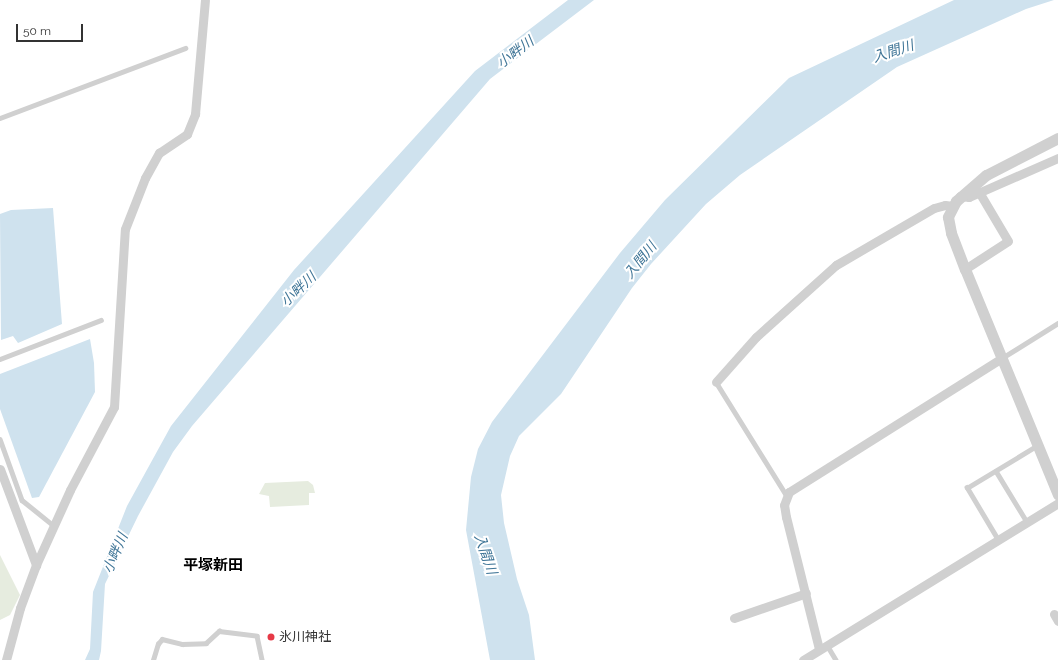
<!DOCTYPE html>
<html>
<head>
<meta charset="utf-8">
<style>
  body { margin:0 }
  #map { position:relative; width:1058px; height:660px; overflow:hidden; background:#fff; font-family:Raleway,"Noto Sans JP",sans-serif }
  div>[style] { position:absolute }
  .green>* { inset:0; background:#e6ecdf }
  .water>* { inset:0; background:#cfe2ee }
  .service>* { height:4.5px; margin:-2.25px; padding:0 2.25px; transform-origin:2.25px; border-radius:2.25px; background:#d0d0d0 }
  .minor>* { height:9px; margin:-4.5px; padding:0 4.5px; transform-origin:4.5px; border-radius:4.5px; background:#d0d0d0 }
  .tertiary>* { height:11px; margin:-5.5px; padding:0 5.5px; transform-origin:5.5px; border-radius:5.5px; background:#d0d0d0 }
  .dots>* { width:11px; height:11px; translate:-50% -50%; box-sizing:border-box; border:2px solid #fff; border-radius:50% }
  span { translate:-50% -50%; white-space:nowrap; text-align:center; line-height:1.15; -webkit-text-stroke:4px #fff; paint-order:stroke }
  .poi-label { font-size:13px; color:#333 }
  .left { translate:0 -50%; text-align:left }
  .water-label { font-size:14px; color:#3f7597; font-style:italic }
  .quarter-label { font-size:15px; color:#000; font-weight:700 }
  .scale { position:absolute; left:16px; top:24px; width:67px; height:18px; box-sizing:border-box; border:2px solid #333; border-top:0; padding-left:5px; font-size:12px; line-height:14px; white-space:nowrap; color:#333; -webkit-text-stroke:3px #fff; paint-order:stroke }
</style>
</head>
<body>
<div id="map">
  <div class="green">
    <i style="clip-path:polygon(308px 481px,313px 485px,315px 493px,309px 493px,309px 505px,270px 507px,269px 496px,259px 494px,265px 483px)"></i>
    <i style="clip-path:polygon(0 555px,20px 595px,10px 615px,0 620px)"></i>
  </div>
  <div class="water">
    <i style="clip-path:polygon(568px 0,594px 0,490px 79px,192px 426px,173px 452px,138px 516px,105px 584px,101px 651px,99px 660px,85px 660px,90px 649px,93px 592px,127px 506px,171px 426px,294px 270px,475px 71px)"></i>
    <i style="clip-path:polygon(954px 0,1054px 0,1026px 9px,897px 67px,740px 175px,706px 204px,651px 264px,632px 288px,561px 394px,519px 436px,510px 456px,501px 495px,504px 523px,517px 579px,529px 615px,535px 660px,490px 660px,466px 530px,471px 477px,478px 449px,492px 422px,620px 253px,665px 200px,789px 78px)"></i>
    <i style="clip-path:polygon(53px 208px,62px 324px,18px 343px,13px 336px,1px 340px,0 214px,11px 210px)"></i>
    <i style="clip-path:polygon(90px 339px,94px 363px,95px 392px,39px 497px,32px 498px,0 409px,0 374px)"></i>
  </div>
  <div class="service">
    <i style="left:0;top:118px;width:198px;rotate:-20.7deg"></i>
    <i style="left:1002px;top:358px;width:66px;rotate:-32deg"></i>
    <i style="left:0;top:359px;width:108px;rotate:-21.1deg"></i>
    <i style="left:716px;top:382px;width:134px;rotate:58.1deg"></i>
    <i style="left:0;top:439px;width:65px;rotate:70.2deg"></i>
    <i style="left:22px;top:500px;width:40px;rotate:39deg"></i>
    <i style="left:996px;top:471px;width:60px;rotate:58.7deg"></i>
    <i style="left:998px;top:540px;width:61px;rotate:-120.8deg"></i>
    <i style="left:967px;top:488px;width:83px;rotate:-31.2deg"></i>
    <i style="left:827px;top:645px;width:17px;rotate:59deg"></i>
    <i style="left:153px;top:660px;width:17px;rotate:-73deg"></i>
    <i style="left:158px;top:644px;width:6px;rotate:-51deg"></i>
    <i style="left:162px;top:639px;width:21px;rotate:14deg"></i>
    <i style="left:182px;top:644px;width:24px;rotate:-2deg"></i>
    <i style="left:206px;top:643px;width:18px;rotate:-43deg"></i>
    <i style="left:219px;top:631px;width:38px;rotate:7deg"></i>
    <i style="left:257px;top:636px;width:25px;rotate:78deg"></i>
  </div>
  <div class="minor">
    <i style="left:960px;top:196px;width:9px;rotate:6deg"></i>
    <i style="left:969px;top:197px;width:97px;rotate:-23.7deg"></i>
    <i style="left:965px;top:269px;width:51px;rotate:-33.1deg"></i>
    <i style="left:1008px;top:241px;width:57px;rotate:-120.6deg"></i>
    <i style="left:716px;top:382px;width:60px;rotate:-48.4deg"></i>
    <i style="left:756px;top:337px;width:108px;rotate:-42deg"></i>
    <i style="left:836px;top:265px;width:113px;rotate:-30.2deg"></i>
    <i style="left:934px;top:208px;width:11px;rotate:-15deg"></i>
    <i style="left:945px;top:205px;width:8px;rotate:7deg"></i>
    <i style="left:0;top:469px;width:103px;rotate:69.4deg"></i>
    <i style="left:1054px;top:614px;width:8px;rotate:60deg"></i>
    <i style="left:734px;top:618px;width:76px;rotate:-19.1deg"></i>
    <i style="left:819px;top:649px;width:136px;rotate:-104deg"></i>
    <i style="left:786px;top:517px;width:12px;rotate:-99deg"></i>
    <i style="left:784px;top:505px;width:14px;rotate:-69deg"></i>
    <i style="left:789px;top:492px;width:252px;rotate:-32.2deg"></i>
    <i style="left:6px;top:660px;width:54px;rotate:-74.9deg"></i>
    <i style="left:20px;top:608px;width:46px;rotate:-69.6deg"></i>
    <i style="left:36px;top:565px;width:82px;rotate:-65.6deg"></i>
    <i style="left:70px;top:490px;width:94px;rotate:-62.1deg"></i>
    <i style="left:114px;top:407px;width:178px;rotate:-86.5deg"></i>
    <i style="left:125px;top:229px;width:55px;rotate:-68.6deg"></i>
    <i style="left:145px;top:178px;width:29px;rotate:-61deg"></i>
    <i style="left:159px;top:153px;width:34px;rotate:-34deg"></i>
    <i style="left:187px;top:134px;width:22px;rotate:-68deg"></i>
    <i style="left:195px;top:114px;width:114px;rotate:-85deg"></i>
    <i style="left:803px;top:660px;width:299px;rotate:-31.6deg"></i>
  </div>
  <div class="tertiary">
    <i style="left:1058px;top:138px;width:81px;rotate:152.8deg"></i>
    <i style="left:986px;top:175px;width:40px;rotate:139deg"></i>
    <i style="left:956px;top:201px;width:18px;rotate:117deg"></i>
    <i style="left:948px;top:217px;width:16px;rotate:79deg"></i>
    <i style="left:951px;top:233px;width:39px;rotate:69deg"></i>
    <i style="left:965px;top:269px;width:244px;rotate:67.6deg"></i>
  </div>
  <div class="dots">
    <i style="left:271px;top:637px;background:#e63946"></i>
  </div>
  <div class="poi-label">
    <span class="left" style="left:279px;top:637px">氷川神社</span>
  </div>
  <div class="water-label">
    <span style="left:893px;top:51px;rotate:-18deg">入間川</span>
    <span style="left:515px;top:52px;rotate:-37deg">小畔川</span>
    <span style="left:640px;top:260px;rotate:-51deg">入間川</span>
    <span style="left:298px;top:289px;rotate:-43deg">小畔川</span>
    <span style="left:115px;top:553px;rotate:-67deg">小畔川</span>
    <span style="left:486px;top:554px;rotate:71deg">入間川</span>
  </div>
  <div class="quarter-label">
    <span style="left:213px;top:566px">平塚新田</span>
  </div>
  <div class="scale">50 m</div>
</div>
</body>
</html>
